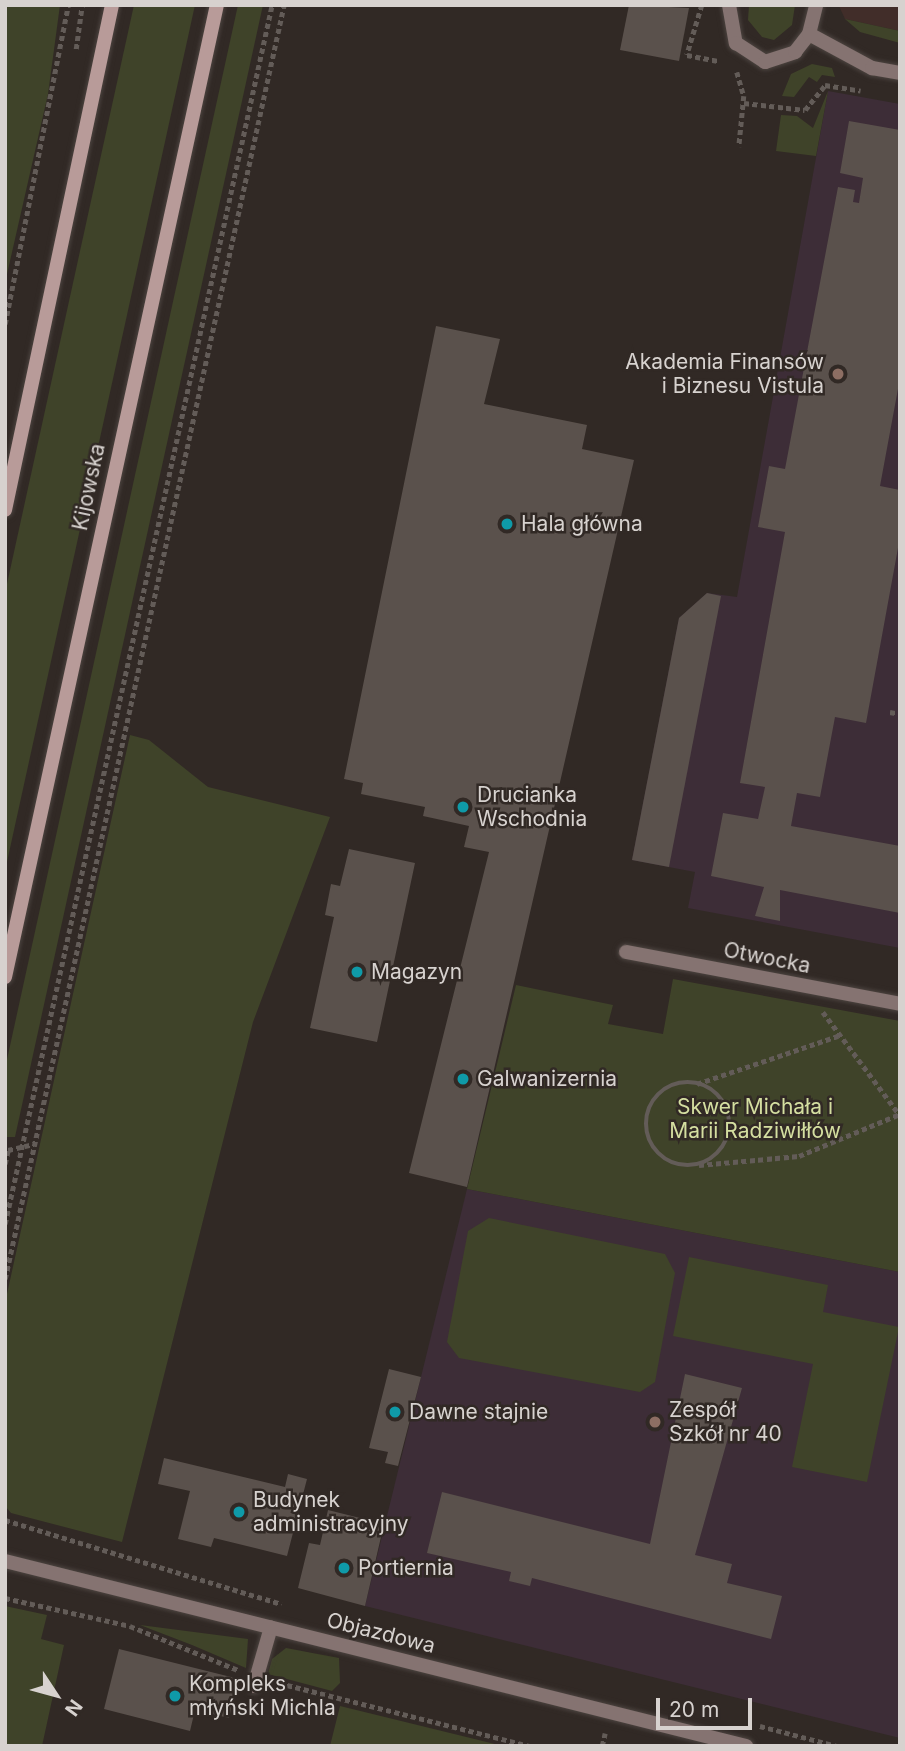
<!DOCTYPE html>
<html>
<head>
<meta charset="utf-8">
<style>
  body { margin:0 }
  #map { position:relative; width:905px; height:1751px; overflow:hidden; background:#312925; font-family:Inter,sans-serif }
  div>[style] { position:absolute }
  .industrial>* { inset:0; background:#412d29 }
  .education>* { inset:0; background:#3d2d37 }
  .green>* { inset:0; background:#3f4329 }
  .building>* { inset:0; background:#5a514c }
  .path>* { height:4.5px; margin-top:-2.25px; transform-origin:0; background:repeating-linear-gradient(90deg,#635c58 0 5px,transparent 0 8.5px) }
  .path>.ring { margin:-2.25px; padding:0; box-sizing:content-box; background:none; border:4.5px solid #635c58; border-radius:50% }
  .roads { filter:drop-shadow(0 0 2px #4c4440) drop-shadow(0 0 2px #4c4440) }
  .lane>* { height:14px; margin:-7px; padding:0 7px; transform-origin:7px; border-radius:7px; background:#857371 }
  .street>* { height:14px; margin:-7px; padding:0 7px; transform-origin:7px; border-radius:7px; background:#857371 }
  .secondary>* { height:14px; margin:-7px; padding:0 7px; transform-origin:7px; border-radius:7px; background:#b89b99 }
  .dots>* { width:19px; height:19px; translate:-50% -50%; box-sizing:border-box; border:4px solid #312925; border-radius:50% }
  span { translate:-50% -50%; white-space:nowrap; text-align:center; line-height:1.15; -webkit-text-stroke:5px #312925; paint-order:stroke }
  .poi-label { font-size:21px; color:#d7d2cf }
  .right { translate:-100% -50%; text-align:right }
  .left { translate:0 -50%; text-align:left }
  .street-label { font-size:21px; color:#d7d2cf }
  .park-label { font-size:21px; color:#d4dea0 }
  .frame { position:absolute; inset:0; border:7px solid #d7d2cf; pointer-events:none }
  .north { position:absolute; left:21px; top:1660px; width:70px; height:70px; -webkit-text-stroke:5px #312925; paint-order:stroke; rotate:126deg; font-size:19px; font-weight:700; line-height:28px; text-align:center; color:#d7d2cf }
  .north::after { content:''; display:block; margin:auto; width:24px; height:32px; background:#d7d2cf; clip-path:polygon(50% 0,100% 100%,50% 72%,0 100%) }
  .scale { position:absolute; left:656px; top:1698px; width:96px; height:32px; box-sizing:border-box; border:4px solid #d7d2cf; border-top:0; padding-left:9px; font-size:21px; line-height:24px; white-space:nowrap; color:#d7d2cf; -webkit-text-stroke:5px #312925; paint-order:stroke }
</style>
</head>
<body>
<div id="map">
  <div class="industrial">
    <i style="clip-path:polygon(900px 5px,900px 31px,845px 19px,839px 6px)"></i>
  </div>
  <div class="education">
    <i style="clip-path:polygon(828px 91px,900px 104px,900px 948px,688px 908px,695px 872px,632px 860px,679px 618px,707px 593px,737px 597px)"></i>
    <i style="clip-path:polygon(467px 1189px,900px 1272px,900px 1738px,365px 1606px)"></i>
  </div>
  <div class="green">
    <i style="clip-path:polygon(5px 5px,60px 5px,48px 94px,5px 283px)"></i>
    <i style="clip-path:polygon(134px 5px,195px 5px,5px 871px,5px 593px)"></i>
    <i style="clip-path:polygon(238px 5px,263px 5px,15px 1137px,5px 1137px,6px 1064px)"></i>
    <i style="clip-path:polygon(749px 5px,795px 5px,792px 25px,774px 40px,762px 37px,748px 20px)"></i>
    <i style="clip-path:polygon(845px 19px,900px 31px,900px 43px,860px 32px)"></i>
    <i style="clip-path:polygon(812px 64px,832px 68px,835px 77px,822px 75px,817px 82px,809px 77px,794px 97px,782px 96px,791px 74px)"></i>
    <i style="clip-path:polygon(828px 91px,816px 156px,776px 151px,781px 115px,797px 116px,813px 128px)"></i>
    <i style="clip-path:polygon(130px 735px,149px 740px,208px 787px,330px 817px,253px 1022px,122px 1542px,11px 1513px,5px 1506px,5px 1303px)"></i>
    <i style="clip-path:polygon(673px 979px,900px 1021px,900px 1272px,467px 1189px,516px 985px,613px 1005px,608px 1024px,663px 1034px)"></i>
    <i style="clip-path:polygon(489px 1218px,665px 1254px,675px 1273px,655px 1382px,640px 1392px,459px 1358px,447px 1342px,468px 1231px)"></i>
    <i style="clip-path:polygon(689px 1257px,828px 1285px,823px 1312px,899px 1327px,867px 1482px,792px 1467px,813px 1364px,673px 1336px)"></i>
    <i style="clip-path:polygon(5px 1606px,47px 1615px,41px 1639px,64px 1645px,42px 1746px,5px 1746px)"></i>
    <i style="clip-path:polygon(140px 1625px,248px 1639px,246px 1668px,192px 1645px)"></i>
    <i style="clip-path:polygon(286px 1648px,339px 1658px,340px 1683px,332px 1691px,268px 1674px,272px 1659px)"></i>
    <i style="clip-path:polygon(340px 1706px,503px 1746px,330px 1746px)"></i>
  </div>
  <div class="building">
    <i style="clip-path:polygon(629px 5px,689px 8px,679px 61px,620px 50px)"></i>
    <i style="clip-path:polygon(849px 121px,900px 130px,900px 378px,880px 486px,900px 490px,900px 537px,866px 723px,835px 717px,820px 797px,797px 793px,791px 826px,900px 846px,900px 913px,780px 890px,780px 921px,755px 916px,764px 887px,711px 876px,723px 813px,758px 819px,765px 787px,740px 783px,785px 532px,758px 527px,769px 466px,785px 469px,838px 187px,855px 190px,853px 202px,859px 203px,863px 178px,840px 173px)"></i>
    <i style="clip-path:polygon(436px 326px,500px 339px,484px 404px,587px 425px,582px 449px,634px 460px,467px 1187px,409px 1173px,489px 852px,464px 847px,469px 826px,423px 816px,425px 807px,361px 794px,363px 783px,344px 779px)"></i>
    <i style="clip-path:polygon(707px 593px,721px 596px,669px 867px,632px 860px,679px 618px)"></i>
    <i style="clip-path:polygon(349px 849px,415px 863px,377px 1042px,310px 1028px,334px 917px,325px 915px,331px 884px,340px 886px)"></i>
    <i style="clip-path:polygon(389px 1369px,421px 1377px,398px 1466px,385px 1463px,388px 1452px,369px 1448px)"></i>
    <i style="clip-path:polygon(685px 1374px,742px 1388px,695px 1555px,732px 1564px,727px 1583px,782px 1596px,771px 1639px,532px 1578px,530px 1586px,509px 1581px,511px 1572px,427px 1553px,442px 1492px,650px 1544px)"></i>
    <i style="clip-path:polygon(164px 1458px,285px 1487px,288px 1474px,307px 1479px,287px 1556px,214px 1538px,211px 1547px,178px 1539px,190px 1491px,158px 1484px)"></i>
    <i style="clip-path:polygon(328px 1510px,384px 1524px,365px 1606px,298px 1588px,309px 1543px,320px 1545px)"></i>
    <i style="clip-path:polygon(119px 1649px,239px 1679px,229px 1718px,195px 1710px,190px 1731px,104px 1709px)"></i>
  </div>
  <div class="path">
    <i style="left:702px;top:5px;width:52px;rotate:106.7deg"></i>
    <i style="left:687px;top:55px;width:33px;rotate:11deg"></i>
    <i style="left:76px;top:49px;width:44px;rotate:-82.2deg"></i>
    <i style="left:737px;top:72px;width:25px;rotate:74deg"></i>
    <i style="left:744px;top:96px;width:51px;rotate:95.6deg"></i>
    <i style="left:744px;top:103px;width:61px;rotate:6.5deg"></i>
    <i style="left:805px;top:110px;width:32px;rotate:-51deg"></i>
    <i style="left:825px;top:85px;width:36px;rotate:9deg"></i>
    <i style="left:5px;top:324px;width:325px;rotate:-78.8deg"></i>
    <i style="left:890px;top:712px;width:10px;rotate:11deg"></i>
    <i style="left:823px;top:1012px;width:127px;rotate:53.3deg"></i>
    <i class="ring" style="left:646px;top:1082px;width:79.5px;height:79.5px"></i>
    <i style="left:697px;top:1084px;width:149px;rotate:-18.8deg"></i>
    <i style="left:5px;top:1164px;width:14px;rotate:-78deg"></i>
    <i style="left:8px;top:1150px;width:27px;rotate:-13deg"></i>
    <i style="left:699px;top:1165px;width:100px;rotate:-5.1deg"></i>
    <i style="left:799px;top:1156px;width:109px;rotate:-22.6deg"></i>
    <i style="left:5px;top:1224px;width:1248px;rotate:-77.65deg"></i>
    <i style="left:5px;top:1279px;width:1304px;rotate:-77.65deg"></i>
    <i style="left:5px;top:1520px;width:289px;rotate:16.9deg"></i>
    <i style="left:5px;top:1598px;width:128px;rotate:12.6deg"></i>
    <i style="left:130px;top:1626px;width:117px;rotate:22.2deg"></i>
    <i style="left:279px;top:1683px;width:259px;rotate:14.1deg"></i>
    <i style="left:760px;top:1726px;width:80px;rotate:14.6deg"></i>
    <i style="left:602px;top:1746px;width:13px;rotate:-77deg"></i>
  </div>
  <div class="roads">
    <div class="lane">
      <i style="left:254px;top:1686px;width:61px;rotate:-73.9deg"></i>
    </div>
    <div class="street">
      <i style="left:729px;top:5px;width:39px;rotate:80deg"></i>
      <i style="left:736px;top:43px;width:35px;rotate:33deg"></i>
      <i style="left:765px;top:62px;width:32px;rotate:-18deg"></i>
      <i style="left:795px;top:52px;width:23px;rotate:-52deg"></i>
      <i style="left:809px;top:34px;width:30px;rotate:-76deg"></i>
      <i style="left:809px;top:34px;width:72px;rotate:28.4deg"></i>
      <i style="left:872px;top:68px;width:28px;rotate:10deg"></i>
      <i style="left:626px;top:952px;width:279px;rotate:10.7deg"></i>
      <i style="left:5px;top:1561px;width:764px;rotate:14.02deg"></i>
    </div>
    <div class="secondary">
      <i style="left:5px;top:510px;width:516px;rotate:-78.04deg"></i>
      <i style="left:5px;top:977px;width:995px;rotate:-77.7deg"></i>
    </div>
  </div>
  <div class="dots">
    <i style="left:838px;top:374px;background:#8d6e63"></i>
    <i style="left:507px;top:524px;background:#0f9aa8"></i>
    <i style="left:463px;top:807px;background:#0f9aa8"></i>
    <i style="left:357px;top:972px;background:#0f9aa8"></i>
    <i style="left:463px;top:1079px;background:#0f9aa8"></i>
    <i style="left:395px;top:1412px;background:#0f9aa8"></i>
    <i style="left:655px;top:1422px;background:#8d6e63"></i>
    <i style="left:239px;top:1512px;background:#0f9aa8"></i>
    <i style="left:344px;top:1568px;background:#0f9aa8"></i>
    <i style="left:175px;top:1696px;background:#0f9aa8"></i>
  </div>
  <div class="poi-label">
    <span class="right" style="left:824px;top:374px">Akademia Finansów<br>i Biznesu Vistula</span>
    <span class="left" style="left:521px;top:524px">Hala główna</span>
    <span class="left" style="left:477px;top:807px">Drucianka<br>Wschodnia</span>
    <span class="left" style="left:371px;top:972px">Magazyn</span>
    <span class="left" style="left:477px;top:1079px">Galwanizernia</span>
    <span class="left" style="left:669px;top:1422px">Zespół<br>Szkół nr 40</span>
    <span class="left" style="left:409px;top:1412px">Dawne stajnie</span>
    <span class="left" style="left:253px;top:1512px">Budynek<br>administracyjny</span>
    <span class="left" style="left:358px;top:1568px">Portiernia</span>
    <span class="left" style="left:189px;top:1696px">Kompleks<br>młyński Michla</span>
  </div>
  <div class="street-label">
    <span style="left:89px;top:487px;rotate:-78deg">Kijowska</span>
    <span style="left:767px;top:958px;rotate:11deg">Otwocka</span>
    <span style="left:381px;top:1633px;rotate:14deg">Objazdowa</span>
  </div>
  <div class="park-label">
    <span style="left:755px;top:1119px">Skwer Michała i<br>Marii Radziwiłłów</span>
  </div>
  <div class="frame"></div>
  <div class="north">N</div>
  <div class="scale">20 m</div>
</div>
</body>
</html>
